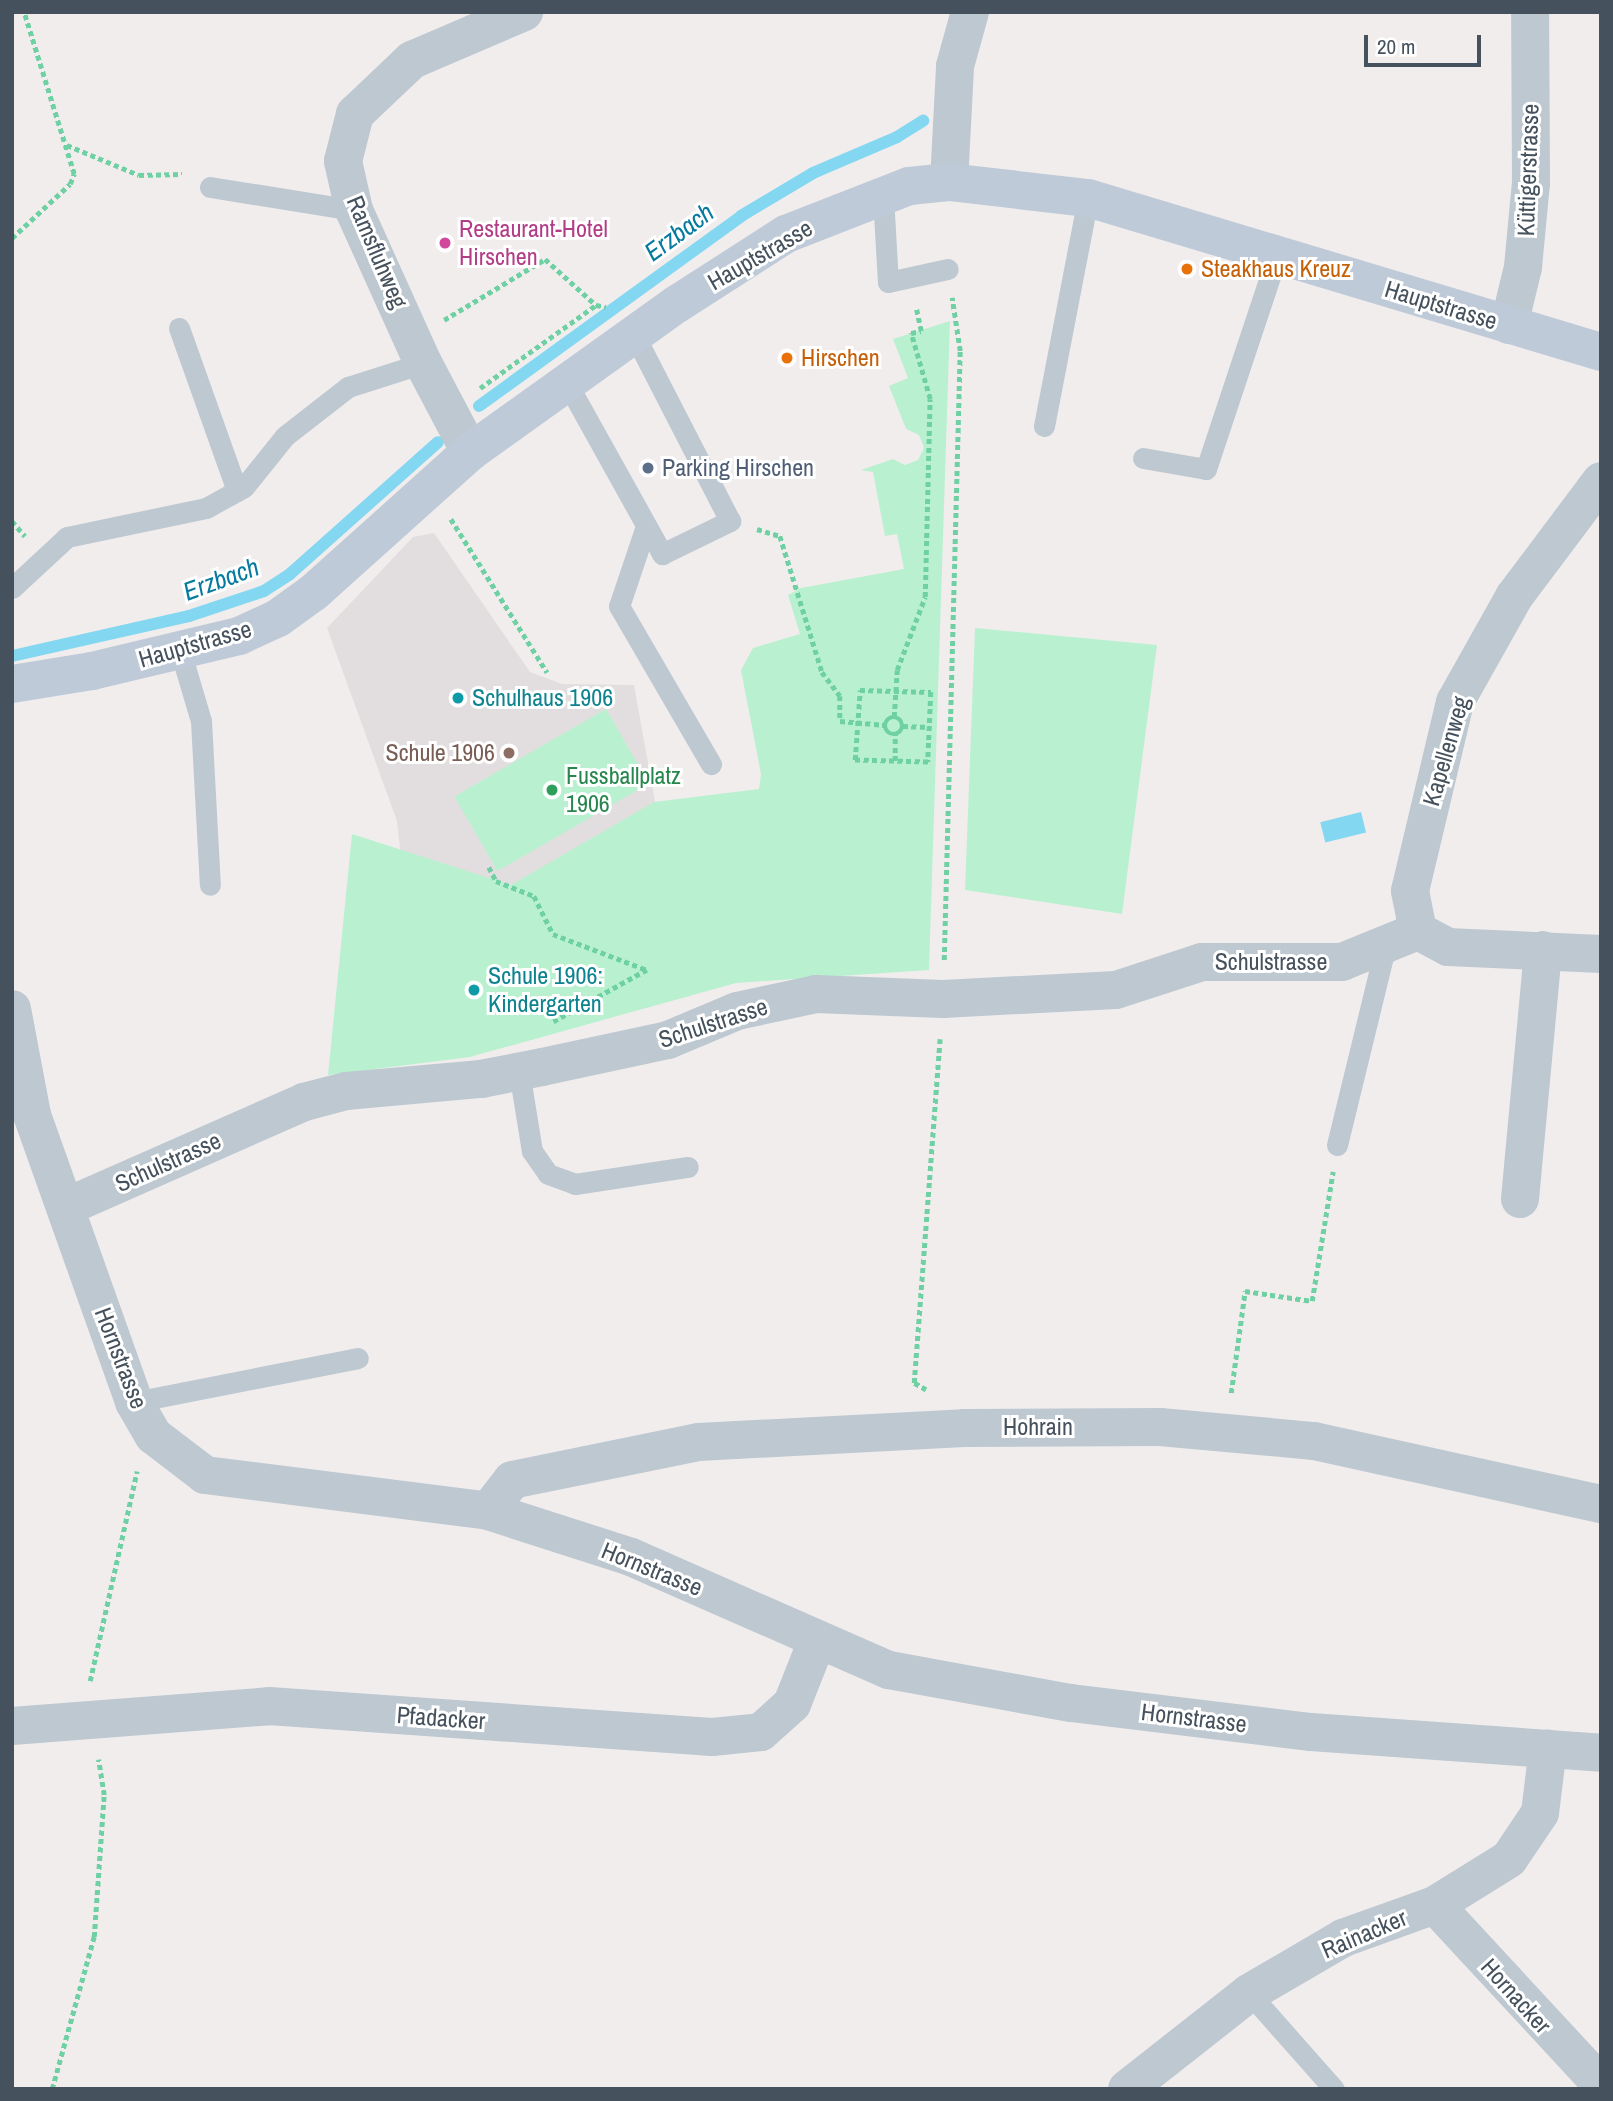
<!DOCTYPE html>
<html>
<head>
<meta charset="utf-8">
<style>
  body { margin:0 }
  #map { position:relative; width:1613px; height:2101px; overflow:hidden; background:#f1eded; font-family:"Archivo Narrow",sans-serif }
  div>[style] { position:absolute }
  .education>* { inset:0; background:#e2dedf }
  .green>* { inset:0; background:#b9f1d0; transform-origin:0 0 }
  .water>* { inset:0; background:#84d7f0; transform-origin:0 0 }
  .stream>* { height:12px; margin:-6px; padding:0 6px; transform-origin:6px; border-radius:6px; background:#84d7f0 }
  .path>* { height:4.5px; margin-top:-2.25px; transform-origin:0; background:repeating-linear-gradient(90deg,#6fd1a3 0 5px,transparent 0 8.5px) }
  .path>.ring { margin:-2.25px; padding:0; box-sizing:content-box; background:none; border:4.5px solid #6fd1a3; border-radius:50% }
  .service>* { height:21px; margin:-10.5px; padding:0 10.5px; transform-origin:10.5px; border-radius:10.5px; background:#bdc8d1 }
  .minor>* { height:38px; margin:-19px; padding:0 19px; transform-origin:19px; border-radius:19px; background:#bdc8d1 }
  .secondary>* { height:38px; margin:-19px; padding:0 19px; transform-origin:19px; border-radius:19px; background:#bfcad8 }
  .dots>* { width:19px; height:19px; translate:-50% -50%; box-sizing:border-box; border:4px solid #fff; border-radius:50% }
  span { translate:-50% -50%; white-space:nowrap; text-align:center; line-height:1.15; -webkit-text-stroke:6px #fff; paint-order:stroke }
  .street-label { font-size:24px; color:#45515c }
  .hotel-label { font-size:24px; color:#b23c85 }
  .left { translate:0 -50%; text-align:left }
  .food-label { font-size:24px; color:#c56008 }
  .service-label { font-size:24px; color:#4e5e75 }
  .culture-label { font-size:24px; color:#0d838f }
  .education-label { font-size:24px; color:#785e54 }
  .right { translate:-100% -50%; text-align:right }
  .leisure-label { font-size:24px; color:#27864d }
  .water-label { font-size:26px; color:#067b9f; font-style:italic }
  .frame { position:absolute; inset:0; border:14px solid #45515c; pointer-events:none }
  .scale { position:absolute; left:1364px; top:35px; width:117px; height:32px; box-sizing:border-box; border:4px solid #45515c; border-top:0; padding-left:9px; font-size:21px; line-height:24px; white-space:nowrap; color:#45515c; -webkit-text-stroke:5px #fff; paint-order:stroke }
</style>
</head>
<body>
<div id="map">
  <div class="education">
    <i style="clip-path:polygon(434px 533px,530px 672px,562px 684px,634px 685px,690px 996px,423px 1059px,397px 821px,327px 628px,413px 537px)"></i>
  </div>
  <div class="green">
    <i style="clip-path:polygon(950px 321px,929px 970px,736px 983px,470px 1057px,328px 1075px,352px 834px,511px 885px,654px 802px,759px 789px,761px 774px,741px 670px,753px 648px,800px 634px,788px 595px,801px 588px,904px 569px,897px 534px,885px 536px,873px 472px,861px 470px,893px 459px,905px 465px,918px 460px,924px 448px,919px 435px,906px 429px,889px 386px,908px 378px,893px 339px)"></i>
    <i style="clip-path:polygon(975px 628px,1157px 645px,1122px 914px,965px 890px)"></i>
    <i style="left:606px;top:709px;width:86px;height:175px;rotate:60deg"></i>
  </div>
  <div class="water">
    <i style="left:1361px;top:812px;width:21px;height:42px;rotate:76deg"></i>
  </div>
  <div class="stream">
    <i style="left:479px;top:406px;width:324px;rotate:-35.9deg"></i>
    <i style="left:741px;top:216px;width:84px;rotate:-30.8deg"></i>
    <i style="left:813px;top:173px;width:91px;rotate:-23.2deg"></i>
    <i style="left:897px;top:137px;width:31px;rotate:-32deg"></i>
    <i style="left:12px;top:656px;width:181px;rotate:-12.7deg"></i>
    <i style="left:189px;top:616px;width:79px;rotate:-18.4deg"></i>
    <i style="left:264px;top:591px;width:31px;rotate:-33deg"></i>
    <i style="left:290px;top:574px;width:198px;rotate:-41.7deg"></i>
  </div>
  <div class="path">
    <i style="left:67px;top:145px;width:78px;rotate:22.6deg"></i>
    <i style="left:139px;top:175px;width:43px;rotate:-1.3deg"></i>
    <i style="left:12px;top:238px;width:79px;rotate:-43deg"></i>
    <i style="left:70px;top:184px;width:11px;rotate:-68deg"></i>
    <i style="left:74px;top:174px;width:170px;rotate:-107.2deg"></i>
    <i style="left:444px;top:320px;width:118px;rotate:-31.1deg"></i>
    <i style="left:545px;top:259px;width:69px;rotate:42deg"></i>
    <i style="left:596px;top:305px;width:10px;rotate:11deg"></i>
    <i style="left:480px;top:388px;width:143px;rotate:-35.6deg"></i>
    <i style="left:451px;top:519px;width:181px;rotate:57.9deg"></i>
    <i style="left:12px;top:521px;width:20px;rotate:49deg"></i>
    <i style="left:757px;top:529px;width:24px;rotate:17deg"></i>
    <i style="left:780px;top:536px;width:142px;rotate:72.8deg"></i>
    <i style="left:822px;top:672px;width:30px;rotate:53deg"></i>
    <i style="left:840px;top:696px;width:25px;rotate:90deg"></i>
    <i style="left:840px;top:721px;width:45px;rotate:5.1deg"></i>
    <i style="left:860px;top:690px;width:71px;rotate:1.6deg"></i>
    <i style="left:931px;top:692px;width:70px;rotate:92.5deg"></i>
    <i style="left:928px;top:762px;width:73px;rotate:-178.4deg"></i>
    <i style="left:855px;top:760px;width:70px;rotate:-85.9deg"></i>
    <i style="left:894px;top:717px;width:47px;rotate:-86.3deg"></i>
    <i style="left:897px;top:670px;width:78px;rotate:-69deg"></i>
    <i style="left:925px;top:597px;width:198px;rotate:-88.6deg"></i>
    <i style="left:930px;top:399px;width:69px;rotate:-106.1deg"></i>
    <i style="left:911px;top:333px;width:10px;rotate:-11deg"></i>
    <i style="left:921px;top:331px;width:24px;rotate:-102deg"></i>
    <i class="ring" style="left:885px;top:717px;width:13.5px;height:13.5px"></i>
    <i style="left:903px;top:726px;width:26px;rotate:2deg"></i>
    <i style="left:895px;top:761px;width:27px;rotate:-90deg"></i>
    <i style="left:489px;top:867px;width:16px;rotate:63deg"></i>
    <i style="left:496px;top:881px;width:41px;rotate:21.5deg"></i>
    <i style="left:534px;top:896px;width:42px;rotate:63.4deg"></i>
    <i style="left:553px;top:934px;width:101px;rotate:21deg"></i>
    <i style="left:647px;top:970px;width:107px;rotate:151deg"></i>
    <i style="left:944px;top:960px;width:609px;rotate:-88.5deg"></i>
    <i style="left:960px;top:351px;width:54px;rotate:-98.6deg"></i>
    <i style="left:926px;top:1390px;width:14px;rotate:-150deg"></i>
    <i style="left:914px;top:1383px;width:345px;rotate:-85.7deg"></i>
    <i style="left:1231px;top:1393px;width:103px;rotate:-82.2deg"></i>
    <i style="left:1245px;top:1291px;width:68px;rotate:8.5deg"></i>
    <i style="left:1312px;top:1301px;width:131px;rotate:-80.8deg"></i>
    <i style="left:90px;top:1681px;width:215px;rotate:-77.4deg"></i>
    <i style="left:52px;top:2089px;width:158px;rotate:-74.6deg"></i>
    <i style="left:94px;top:1937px;width:142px;rotate:-86deg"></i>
    <i style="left:104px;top:1795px;width:36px;rotate:-99deg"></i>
  </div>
  <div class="service">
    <i style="left:210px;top:187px;width:146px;rotate:9.1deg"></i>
    <i style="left:883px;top:196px;width:86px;rotate:86.7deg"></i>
    <i style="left:888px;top:282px;width:61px;rotate:-12.2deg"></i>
    <i style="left:179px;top:328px;width:173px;rotate:70.4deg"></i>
    <i style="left:567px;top:383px;width:196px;rotate:60.9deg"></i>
    <i style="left:662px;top:554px;width:76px;rotate:-25.9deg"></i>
    <i style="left:730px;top:521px;width:210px;rotate:-117.2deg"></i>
    <i style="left:1044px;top:426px;width:232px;rotate:-79.1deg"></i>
    <i style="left:1143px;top:458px;width:64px;rotate:9.9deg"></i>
    <i style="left:1206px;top:469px;width:225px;rotate:-71.6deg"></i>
    <i style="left:646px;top:526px;width:84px;rotate:108.6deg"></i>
    <i style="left:619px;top:606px;width:183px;rotate:59.8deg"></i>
    <i style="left:12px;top:588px;width:75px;rotate:-42.8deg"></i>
    <i style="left:67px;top:537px;width:142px;rotate:-11.8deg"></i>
    <i style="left:206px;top:508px;width:43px;rotate:-28.9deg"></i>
    <i style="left:244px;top:487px;width:65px;rotate:-51.2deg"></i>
    <i style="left:285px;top:436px;width:80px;rotate:-37.9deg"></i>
    <i style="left:348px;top:387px;width:79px;rotate:-17.7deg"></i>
    <i style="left:180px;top:650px;width:74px;rotate:73.5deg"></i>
    <i style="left:201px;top:721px;width:164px;rotate:86.9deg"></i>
    <i style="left:519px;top:1071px;width:81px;rotate:80.8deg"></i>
    <i style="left:532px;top:1151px;width:28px;rotate:55deg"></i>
    <i style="left:548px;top:1174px;width:29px;rotate:20deg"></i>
    <i style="left:575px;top:1184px;width:114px;rotate:-8.6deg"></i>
    <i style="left:1337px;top:1145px;width:207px;rotate:-76.3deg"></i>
    <i style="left:1386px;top:944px;width:4px;rotate:-14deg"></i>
    <i style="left:134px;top:1402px;width:228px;rotate:-11.1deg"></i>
    <i style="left:1249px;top:1993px;width:128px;rotate:48.5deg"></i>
  </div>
  <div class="minor">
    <i style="left:949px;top:182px;width:116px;rotate:-87deg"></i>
    <i style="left:955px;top:66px;width:56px;rotate:-74.5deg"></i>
    <i style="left:1509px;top:325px;width:60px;rotate:-76.4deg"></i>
    <i style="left:1523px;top:267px;width:84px;rotate:-84.6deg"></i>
    <i style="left:1531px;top:183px;width:171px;rotate:-90.3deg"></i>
    <i style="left:470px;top:452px;width:101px;rotate:-117.8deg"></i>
    <i style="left:423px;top:363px;width:168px;rotate:-114.3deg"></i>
    <i style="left:354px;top:210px;width:50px;rotate:-102.7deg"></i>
    <i style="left:343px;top:161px;width:49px;rotate:-75.7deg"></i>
    <i style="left:355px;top:114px;width:79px;rotate:-43.5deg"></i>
    <i style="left:412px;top:60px;width:122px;rotate:-23.2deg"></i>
    <i style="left:1601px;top:481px;width:145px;rotate:126.9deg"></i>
    <i style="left:1514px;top:597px;width:120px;rotate:119.3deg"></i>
    <i style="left:1455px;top:702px;width:194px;rotate:103.4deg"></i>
    <i style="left:1410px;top:891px;width:41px;rotate:78.7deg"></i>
    <i style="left:1418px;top:931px;width:34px;rotate:28deg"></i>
    <i style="left:1448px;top:947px;width:153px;rotate:2.6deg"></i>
    <i style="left:12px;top:1009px;width:108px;rotate:79.3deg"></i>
    <i style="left:32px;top:1115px;width:305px;rotate:70.4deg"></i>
    <i style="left:134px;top:1402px;width:39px;rotate:60deg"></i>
    <i style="left:154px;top:1436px;width:64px;rotate:37.4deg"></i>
    <i style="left:205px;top:1475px;width:285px;rotate:7.2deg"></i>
    <i style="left:488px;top:1511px;width:150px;rotate:17.8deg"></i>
    <i style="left:631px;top:1557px;width:282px;rotate:23.7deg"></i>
    <i style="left:889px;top:1670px;width:185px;rotate:10.3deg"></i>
    <i style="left:1071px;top:1703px;width:242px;rotate:6.9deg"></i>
    <i style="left:1311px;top:1732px;width:291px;rotate:4.1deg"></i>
    <i style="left:1520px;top:1199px;width:250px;rotate:-84.7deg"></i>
    <i style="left:66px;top:1207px;width:260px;rotate:-23.8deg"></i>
    <i style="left:304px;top:1102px;width:43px;rotate:-14.7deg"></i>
    <i style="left:346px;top:1091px;width:136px;rotate:-5.1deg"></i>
    <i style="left:481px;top:1079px;width:62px;rotate:-11.1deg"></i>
    <i style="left:542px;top:1067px;width:129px;rotate:-12.1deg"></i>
    <i style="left:668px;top:1040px;width:75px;rotate:-22.8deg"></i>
    <i style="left:737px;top:1011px;width:81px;rotate:-12.1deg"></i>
    <i style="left:816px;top:994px;width:127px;rotate:2.3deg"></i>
    <i style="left:943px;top:999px;width:173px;rotate:-3deg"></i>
    <i style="left:1116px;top:990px;width:90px;rotate:-18deg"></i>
    <i style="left:1202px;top:962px;width:140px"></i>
    <i style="left:1342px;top:962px;width:82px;rotate:-22.2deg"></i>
    <i style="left:488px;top:1511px;width:39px;rotate:-52deg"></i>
    <i style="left:512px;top:1480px;width:191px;rotate:-11.5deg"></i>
    <i style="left:699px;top:1442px;width:265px;rotate:-3deg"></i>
    <i style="left:964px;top:1428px;width:196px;rotate:-0.3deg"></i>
    <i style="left:1160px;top:1427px;width:155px;rotate:5.2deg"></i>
    <i style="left:1314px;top:1441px;width:294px;rotate:12.4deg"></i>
    <i style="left:12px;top:1726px;width:258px;rotate:-4.4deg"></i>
    <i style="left:269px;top:1706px;width:444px;rotate:4deg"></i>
    <i style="left:712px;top:1737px;width:49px;rotate:-5.8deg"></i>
    <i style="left:761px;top:1732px;width:42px;rotate:-42.1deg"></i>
    <i style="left:792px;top:1704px;width:68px;rotate:-68.4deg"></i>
    <i style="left:1435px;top:1905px;width:244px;rotate:47.2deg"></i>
    <i style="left:1127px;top:2089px;width:155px;rotate:-38.2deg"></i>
    <i style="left:1249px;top:1993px;width:109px;rotate:-30.3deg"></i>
    <i style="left:1343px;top:1938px;width:98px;rotate:-19.7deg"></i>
    <i style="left:1435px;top:1905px;width:87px;rotate:-31.9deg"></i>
    <i style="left:1509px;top:1859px;width:55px;rotate:-56deg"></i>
    <i style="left:1540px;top:1813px;width:65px;rotate:-83deg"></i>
  </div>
  <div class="secondary">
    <i style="left:12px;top:684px;width:81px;rotate:-9.2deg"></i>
    <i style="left:92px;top:671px;width:151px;rotate:-13.4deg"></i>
    <i style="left:239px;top:636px;width:43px;rotate:-24.8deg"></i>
    <i style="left:278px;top:618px;width:44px;rotate:-35.8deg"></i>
    <i style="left:314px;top:592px;width:210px;rotate:-41.9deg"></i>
    <i style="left:470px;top:452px;width:254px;rotate:-35.6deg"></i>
    <i style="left:677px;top:304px;width:130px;rotate:-32.7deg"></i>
    <i style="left:786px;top:234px;width:132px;rotate:-21.3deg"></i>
    <i style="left:909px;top:186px;width:40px;rotate:-5.7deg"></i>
    <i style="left:949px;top:182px;width:140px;rotate:6.6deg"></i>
    <i style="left:1088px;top:198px;width:536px;rotate:16.71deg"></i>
  </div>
  <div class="dots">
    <i style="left:445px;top:243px;background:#d1479c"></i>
    <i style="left:1187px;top:269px;background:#e8710a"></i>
    <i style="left:787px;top:358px;background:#e8710a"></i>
    <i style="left:648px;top:468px;background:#5c6f8a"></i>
    <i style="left:458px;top:698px;background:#0f9aa8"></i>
    <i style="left:509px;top:753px;background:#8d6e63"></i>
    <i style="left:552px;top:790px;background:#2e9e5b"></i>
    <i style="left:474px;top:990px;background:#0f9aa8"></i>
  </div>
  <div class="street-label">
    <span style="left:1528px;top:170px;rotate:-88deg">Küttigerstrasse</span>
    <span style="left:377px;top:252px;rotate:67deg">Ramsfluhweg</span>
    <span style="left:760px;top:255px;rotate:-30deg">Hauptstrasse</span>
    <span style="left:1441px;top:305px;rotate:17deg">Hauptstrasse</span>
    <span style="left:195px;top:644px;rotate:-16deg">Hauptstrasse</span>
    <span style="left:1446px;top:751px;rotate:-74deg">Kapellenweg</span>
    <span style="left:1271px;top:962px">Schulstrasse</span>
    <span style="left:713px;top:1023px;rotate:-18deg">Schulstrasse</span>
    <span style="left:168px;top:1162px;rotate:-24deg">Schulstrasse</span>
    <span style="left:121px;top:1358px;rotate:69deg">Hornstrasse</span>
    <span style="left:1038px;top:1427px">Hohrain</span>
    <span style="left:652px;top:1569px;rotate:22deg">Hornstrasse</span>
    <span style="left:441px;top:1718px;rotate:4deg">Pfadacker</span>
    <span style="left:1194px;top:1718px;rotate:7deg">Hornstrasse</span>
    <span style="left:1364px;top:1934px;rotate:-23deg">Rainacker</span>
    <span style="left:1516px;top:1996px;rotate:48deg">Hornacker</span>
  </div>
  <div class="hotel-label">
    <span class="left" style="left:459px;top:243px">Restaurant-Hotel<br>Hirschen</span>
  </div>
  <div class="food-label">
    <span class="left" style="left:1201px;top:269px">Steakhaus Kreuz</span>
    <span class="left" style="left:801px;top:358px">Hirschen</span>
  </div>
  <div class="service-label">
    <span class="left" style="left:662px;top:468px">Parking Hirschen</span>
  </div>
  <div class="culture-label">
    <span class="left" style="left:472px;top:698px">Schulhaus 1906</span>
    <span class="left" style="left:488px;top:990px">Schule 1906:<br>Kindergarten</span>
  </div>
  <div class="education-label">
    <span class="right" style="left:495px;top:753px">Schule 1906</span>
  </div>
  <div class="leisure-label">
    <span class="left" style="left:566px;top:790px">Fussballplatz<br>1906</span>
  </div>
  <div class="water-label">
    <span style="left:679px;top:232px;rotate:-36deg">Erzbach</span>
    <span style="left:221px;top:579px;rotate:-20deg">Erzbach</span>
  </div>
  <div class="frame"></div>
  <div class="scale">20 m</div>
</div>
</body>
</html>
